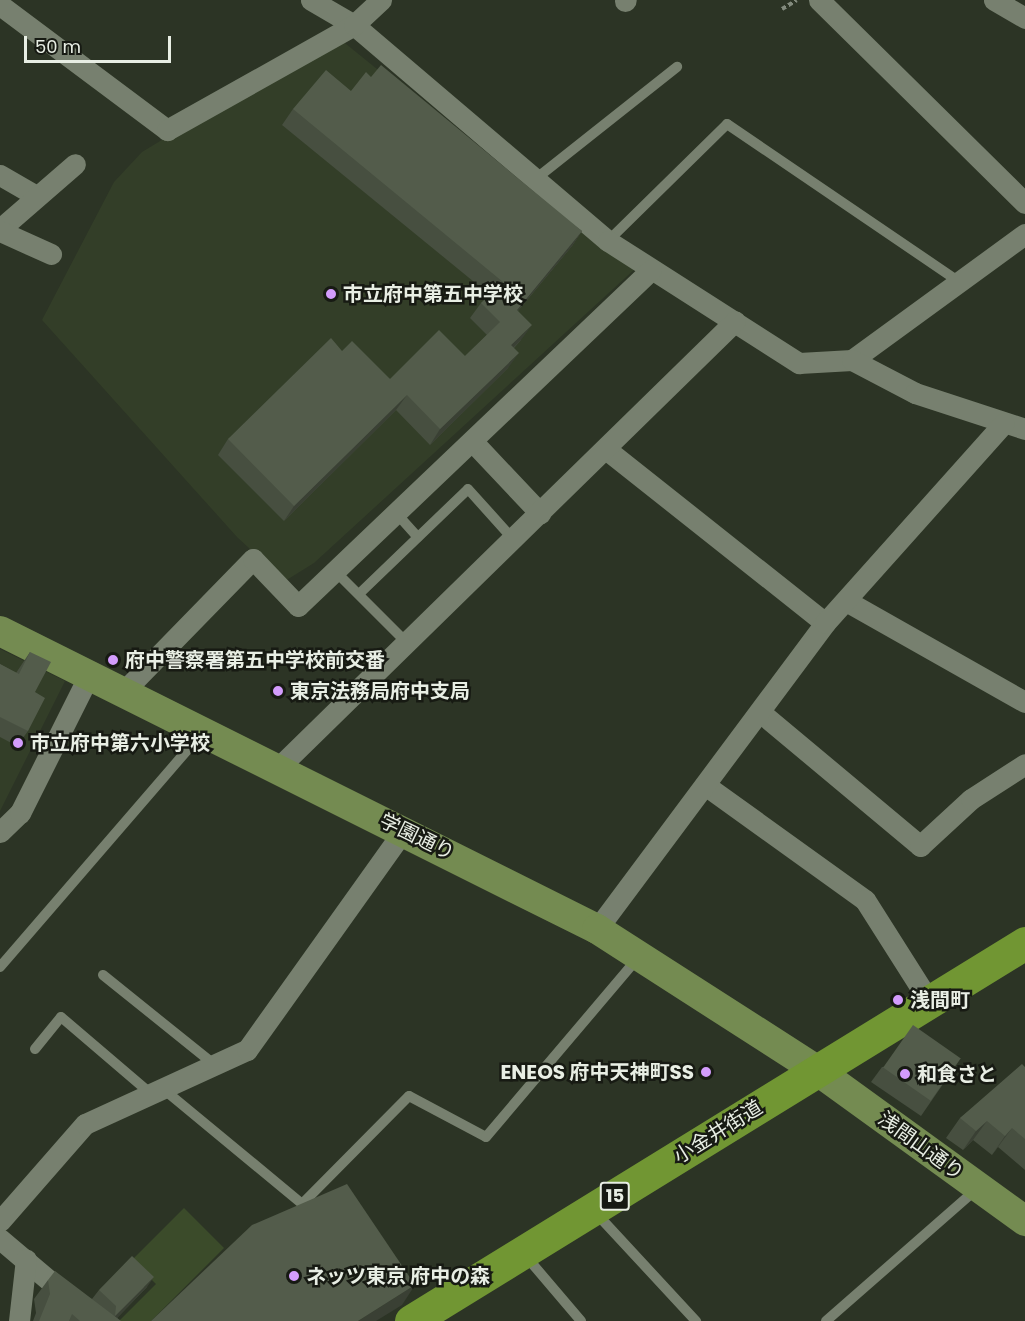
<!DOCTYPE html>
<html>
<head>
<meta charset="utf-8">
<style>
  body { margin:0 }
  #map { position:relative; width:1025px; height:1321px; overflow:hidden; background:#2c3425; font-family:Poppins,"Noto Sans JP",sans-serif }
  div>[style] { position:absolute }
  .built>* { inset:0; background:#333e28 }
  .green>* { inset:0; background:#3b4b2a }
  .path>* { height:4px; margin-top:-2px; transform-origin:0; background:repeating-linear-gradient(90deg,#828a7d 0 4.5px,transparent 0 7.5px) }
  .lane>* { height:10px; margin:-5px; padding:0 5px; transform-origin:5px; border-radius:5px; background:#77806f }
  .street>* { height:21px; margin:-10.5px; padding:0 10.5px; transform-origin:10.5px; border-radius:10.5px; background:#77806f }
  .secondary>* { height:30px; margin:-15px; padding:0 15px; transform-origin:15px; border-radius:15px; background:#748b51 }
  .primary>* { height:33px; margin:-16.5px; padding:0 16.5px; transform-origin:16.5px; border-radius:16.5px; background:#719633 }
  .wall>* { inset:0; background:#474f40 }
  .shaded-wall>* { inset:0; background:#3a4034 }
  .building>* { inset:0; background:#535c4b; transform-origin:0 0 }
  .dots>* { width:16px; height:16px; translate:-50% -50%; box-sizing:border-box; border:3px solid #171a13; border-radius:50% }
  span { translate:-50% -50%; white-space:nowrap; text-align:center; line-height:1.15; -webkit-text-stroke:5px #171a13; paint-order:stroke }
  .shield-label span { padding:2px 4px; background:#171a13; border:2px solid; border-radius:4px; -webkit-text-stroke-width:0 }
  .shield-label { font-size:18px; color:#e8eee4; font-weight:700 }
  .poi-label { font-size:20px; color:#e8eee4; font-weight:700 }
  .left { translate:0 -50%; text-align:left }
  .right { translate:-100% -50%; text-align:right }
  .street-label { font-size:20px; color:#e8eee4 }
  .scale { position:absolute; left:24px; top:36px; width:147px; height:27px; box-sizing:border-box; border:3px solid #e8eee4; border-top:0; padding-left:8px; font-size:18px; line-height:21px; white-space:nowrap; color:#e8eee4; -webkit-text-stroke:4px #171a13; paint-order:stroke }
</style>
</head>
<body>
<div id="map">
  <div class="built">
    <i style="clip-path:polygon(335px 35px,525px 189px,636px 268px,314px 563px,285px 581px,237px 537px,42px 320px,114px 182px,142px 152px)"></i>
    <i style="clip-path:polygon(0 649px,65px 681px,0 811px)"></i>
  </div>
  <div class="green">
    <i style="clip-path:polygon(184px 1208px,224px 1248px,151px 1321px,119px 1321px,156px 1284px,132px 1260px)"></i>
  </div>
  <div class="path">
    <i style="left:782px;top:9px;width:17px;rotate:-31deg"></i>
  </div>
  <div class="lane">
    <i style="left:533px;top:181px;width:184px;rotate:-38.4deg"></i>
    <i style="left:608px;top:241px;width:167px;rotate:-44.5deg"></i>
    <i style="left:727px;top:124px;width:279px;rotate:34.2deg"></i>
    <i style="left:397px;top:514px;width:31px;rotate:48deg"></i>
    <i style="left:336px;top:572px;width:99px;rotate:45deg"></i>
    <i style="left:359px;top:594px;width:151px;rotate:-43.9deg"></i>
    <i style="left:468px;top:489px;width:67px;rotate:48deg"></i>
    <i style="left:0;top:967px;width:306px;rotate:-49.2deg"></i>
    <i style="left:103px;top:975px;width:144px;rotate:38.8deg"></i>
    <i style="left:35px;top:1049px;width:41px;rotate:-50.9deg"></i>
    <i style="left:61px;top:1017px;width:118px;rotate:40.5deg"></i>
    <i style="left:162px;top:1088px;width:182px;rotate:39.6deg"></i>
    <i style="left:302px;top:1204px;width:152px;rotate:-45.3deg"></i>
    <i style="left:409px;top:1096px;width:87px;rotate:28deg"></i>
    <i style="left:486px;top:1137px;width:235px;rotate:-49.7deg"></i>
    <i style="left:595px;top:1212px;width:149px;rotate:47.2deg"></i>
    <i style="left:524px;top:1254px;width:88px;rotate:49.6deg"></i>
    <i style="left:826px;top:1321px;width:201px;rotate:-41.2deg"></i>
  </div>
  <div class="street">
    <i style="left:311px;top:0;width:50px;rotate:30.2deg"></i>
    <i style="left:354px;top:25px;width:333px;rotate:40.4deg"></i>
    <i style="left:608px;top:241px;width:227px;rotate:32.6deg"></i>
    <i style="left:799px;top:363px;width:53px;rotate:-3.2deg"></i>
    <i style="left:852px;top:360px;width:214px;rotate:-36.1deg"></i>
    <i style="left:819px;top:0;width:289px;rotate:44.6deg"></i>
    <i style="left:994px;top:0;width:36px;rotate:30deg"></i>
    <i style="left:625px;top:1px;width:1px;rotate:-45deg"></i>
    <i style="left:0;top:5px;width:209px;rotate:36.8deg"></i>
    <i style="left:167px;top:130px;width:214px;rotate:-29.3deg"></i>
    <i style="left:354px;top:25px;width:37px;rotate:-43deg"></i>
    <i style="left:0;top:175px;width:39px;rotate:30deg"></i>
    <i style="left:0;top:229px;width:99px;rotate:-40.9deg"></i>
    <i style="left:0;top:231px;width:56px;rotate:24.3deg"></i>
    <i style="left:852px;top:360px;width:71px;rotate:27.6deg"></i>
    <i style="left:915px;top:393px;width:116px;rotate:18.1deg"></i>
    <i style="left:473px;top:442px;width:98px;rotate:46.7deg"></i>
    <i style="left:607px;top:450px;width:278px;rotate:38.4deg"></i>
    <i style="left:848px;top:602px;width:203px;rotate:29.5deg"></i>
    <i style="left:123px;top:692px;width:186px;rotate:-45.7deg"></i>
    <i style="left:253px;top:559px;width:65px;rotate:46.2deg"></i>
    <i style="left:298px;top:606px;width:487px;rotate:-43.6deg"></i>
    <i style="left:760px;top:712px;width:209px;rotate:39.9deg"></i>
    <i style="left:920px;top:846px;width:69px;rotate:-42.7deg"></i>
    <i style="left:971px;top:799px;width:64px;rotate:-32.9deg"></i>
    <i style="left:278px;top:768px;width:639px;rotate:-44.37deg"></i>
    <i style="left:705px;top:785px;width:197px;rotate:35.7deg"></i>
    <i style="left:865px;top:900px;width:120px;rotate:57.6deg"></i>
    <i style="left:0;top:832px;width:28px;rotate:-44deg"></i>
    <i style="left:20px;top:813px;width:154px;rotate:-63.4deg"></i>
    <i style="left:597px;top:929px;width:382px;rotate:-53.3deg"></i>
    <i style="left:825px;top:623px;width:268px;rotate:-48.2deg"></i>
    <i style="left:0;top:1221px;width:129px;rotate:-48.8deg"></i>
    <i style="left:85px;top:1124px;width:178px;rotate:-24.6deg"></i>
    <i style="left:247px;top:1050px;width:269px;rotate:-54.5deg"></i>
    <i style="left:0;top:1239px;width:127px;rotate:40.2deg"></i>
    <i style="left:19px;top:1321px;width:62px;rotate:-83.6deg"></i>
  </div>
  <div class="secondary">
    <i style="left:0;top:631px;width:667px;rotate:26.53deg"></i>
    <i style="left:597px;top:929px;width:263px;rotate:32.7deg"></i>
    <i style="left:818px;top:1071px;width:256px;rotate:35.9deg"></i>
  </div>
  <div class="primary">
    <i style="left:411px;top:1321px;width:721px;rotate:-31.62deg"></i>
  </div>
  <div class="wall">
    <i style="clip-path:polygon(371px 77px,582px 231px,572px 246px,518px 311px,521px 340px,514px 348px,508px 368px,430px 445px,396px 410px,284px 521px,218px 455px,228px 439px,342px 351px,390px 379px,465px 356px,487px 335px,470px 318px,481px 303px,490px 295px,282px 125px,293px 109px,351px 91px)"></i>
    <i style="clip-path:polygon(30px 652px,35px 692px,28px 731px,17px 746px,0 737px,0 664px,16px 673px)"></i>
    <i style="clip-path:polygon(961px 1058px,921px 1116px,871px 1082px,882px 1067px)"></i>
    <i style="clip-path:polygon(1025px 1067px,1025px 1170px,998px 1147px,992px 1155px,973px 1140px,963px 1150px,946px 1138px,960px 1118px)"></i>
    <i style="clip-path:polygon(48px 1280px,92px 1299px,99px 1290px,147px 1287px,117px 1318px,121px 1321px,33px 1321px,36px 1313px,34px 1299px)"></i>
  </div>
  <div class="shaded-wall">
    <i style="clip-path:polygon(582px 231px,572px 246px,506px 325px,517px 310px)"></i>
    <i style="clip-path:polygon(532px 325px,521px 340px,501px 360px,511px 345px)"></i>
    <i style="clip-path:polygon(519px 353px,508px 368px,430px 445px,440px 429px)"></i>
    <i style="clip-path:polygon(407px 395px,396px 410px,284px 521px,294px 506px)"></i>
    <i style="clip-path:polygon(987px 1121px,973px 1140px,963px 1150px,976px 1131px)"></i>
    <i style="clip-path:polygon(1012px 1128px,998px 1147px,992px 1155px,1005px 1136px)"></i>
    <i style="clip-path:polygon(154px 1277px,147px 1287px,114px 1321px,115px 1316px)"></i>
    <i style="clip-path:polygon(415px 1285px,402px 1305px,376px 1321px,358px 1321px)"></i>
  </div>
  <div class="building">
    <i style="clip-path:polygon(381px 65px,582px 231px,517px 310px,532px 325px,511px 345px,519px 353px,440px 429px,407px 395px,294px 506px,228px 439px,331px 338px,342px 351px,352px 341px,390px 379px,439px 330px,465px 356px,500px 322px,481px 303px,503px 282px,293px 109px,326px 70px,351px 91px,366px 72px,371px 77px)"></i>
    <i style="clip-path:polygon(30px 652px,51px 662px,35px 692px,45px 698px,28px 731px,0 717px,0 664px,19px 674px)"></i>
    <i style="left:913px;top:1025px;width:58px;height:52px;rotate:35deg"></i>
    <i style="clip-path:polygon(1022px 1064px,1025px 1067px,1025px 1139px,1012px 1128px,1005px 1136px,987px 1121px,976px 1131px,960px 1118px)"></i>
    <i style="clip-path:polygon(347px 1184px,415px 1285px,358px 1321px,151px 1321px,252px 1225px)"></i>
    <i style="clip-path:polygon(132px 1256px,154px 1277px,115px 1316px,116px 1306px,99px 1290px)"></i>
    <i style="clip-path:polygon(55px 1271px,121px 1321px,80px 1321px,72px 1314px,69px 1321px,39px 1321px,50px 1294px,48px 1280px)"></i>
  </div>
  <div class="dots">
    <i style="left:331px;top:294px;background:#d39cfc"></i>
    <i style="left:113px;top:660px;background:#d39cfc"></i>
    <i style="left:278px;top:691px;background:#d39cfc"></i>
    <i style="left:18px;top:743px;background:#d39cfc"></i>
    <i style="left:898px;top:1000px;background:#d39cfc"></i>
    <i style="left:706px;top:1072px;background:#d39cfc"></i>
    <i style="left:905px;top:1074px;background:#d39cfc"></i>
    <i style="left:294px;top:1276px;background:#d39cfc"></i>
  </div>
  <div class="shield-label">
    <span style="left:615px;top:1196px">15</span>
  </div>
  <div class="poi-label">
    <span class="left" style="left:343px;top:294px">市立府中第五中学校</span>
    <span class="left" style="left:125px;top:660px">府中警察署第五中学校前交番</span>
    <span class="left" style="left:290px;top:691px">東京法務局府中支局</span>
    <span class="left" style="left:30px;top:743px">市立府中第六小学校</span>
    <span class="left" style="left:910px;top:1000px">浅間町</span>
    <span class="right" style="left:694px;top:1072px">ENEOS 府中天神町SS</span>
    <span class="left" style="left:917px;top:1074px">和食さと</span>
    <span class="left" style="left:306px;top:1276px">ネッツ東京 府中の森</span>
  </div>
  <div class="street-label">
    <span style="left:417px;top:837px;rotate:26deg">学園通り</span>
    <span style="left:718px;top:1132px;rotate:-32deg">小金井街道</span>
    <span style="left:921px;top:1146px;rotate:36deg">浅間山通り</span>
  </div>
  <div class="scale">50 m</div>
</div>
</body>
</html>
